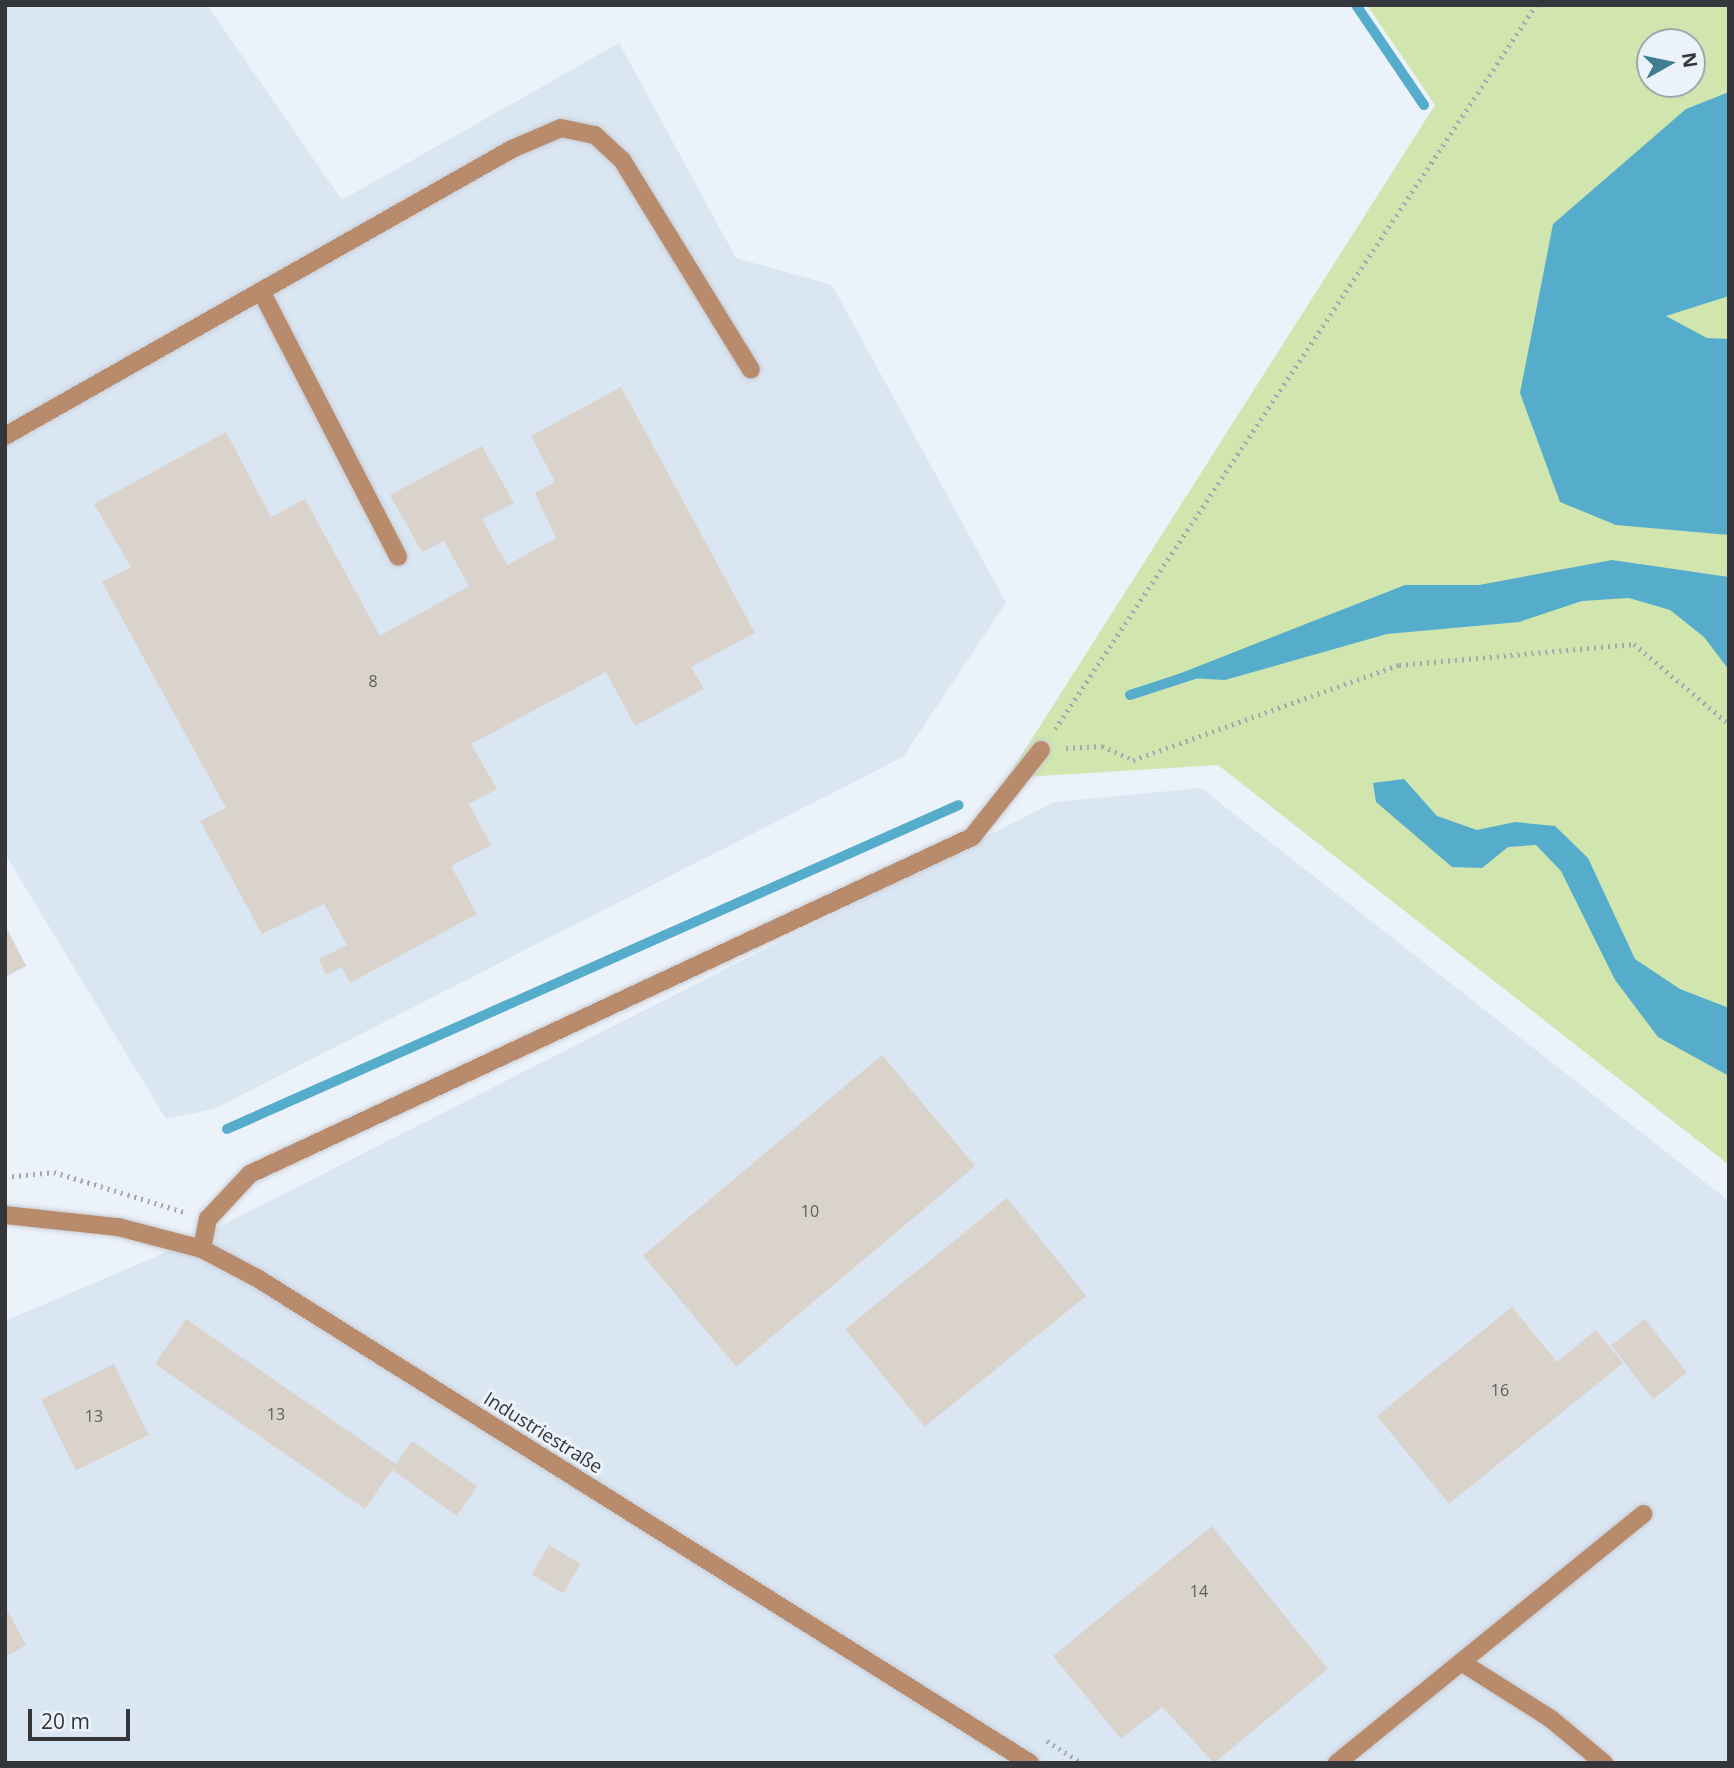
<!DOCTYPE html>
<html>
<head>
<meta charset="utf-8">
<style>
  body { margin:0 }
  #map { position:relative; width:1734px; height:1768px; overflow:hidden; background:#ecf2fa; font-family:"Open Sans",sans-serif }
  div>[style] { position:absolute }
  .built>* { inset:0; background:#dbe6f3 }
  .green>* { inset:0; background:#d1e6af }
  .water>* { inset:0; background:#56adcb }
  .stream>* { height:10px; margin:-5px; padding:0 5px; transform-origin:5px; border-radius:5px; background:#56adcb }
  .building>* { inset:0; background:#dad3cc; transform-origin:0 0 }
  .path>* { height:4.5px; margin-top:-2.25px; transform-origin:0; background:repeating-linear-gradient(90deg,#a4a9af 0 2px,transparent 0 7px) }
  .roads { filter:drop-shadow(0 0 2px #c7ccd3) drop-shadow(0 0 2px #c7ccd3) }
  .minor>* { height:18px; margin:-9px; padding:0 9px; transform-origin:9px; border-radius:9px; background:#b88b6c }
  span { translate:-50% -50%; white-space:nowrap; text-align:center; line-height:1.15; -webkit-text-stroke:6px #ecf2fa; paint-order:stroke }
  .number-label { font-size:16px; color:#5e5d5e }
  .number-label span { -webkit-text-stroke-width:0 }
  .street-label { font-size:19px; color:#343639 }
  .frame { position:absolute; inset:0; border:7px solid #343639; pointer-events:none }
  .north { position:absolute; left:1636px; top:28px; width:70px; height:70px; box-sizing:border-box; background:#ecf2fa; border:2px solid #a2a7ad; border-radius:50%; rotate:81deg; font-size:19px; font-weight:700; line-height:28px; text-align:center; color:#343639 }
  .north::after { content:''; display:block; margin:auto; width:24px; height:32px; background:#407d93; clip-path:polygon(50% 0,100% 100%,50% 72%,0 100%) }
  .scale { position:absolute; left:28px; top:1709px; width:102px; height:32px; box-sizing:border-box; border:4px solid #343639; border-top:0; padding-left:9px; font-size:21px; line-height:24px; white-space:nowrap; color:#343639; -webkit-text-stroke:5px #ecf2fa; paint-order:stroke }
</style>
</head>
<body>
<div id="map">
  <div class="built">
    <i style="clip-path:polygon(5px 5px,207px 5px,342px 200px,619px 43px,736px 258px,832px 285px,1006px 603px,903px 757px,214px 1109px,166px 1119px,5px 854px)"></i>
    <i style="clip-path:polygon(1201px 788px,1729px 1201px,1729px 1763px,5px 1763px,5px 1321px,183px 1245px,1054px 802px)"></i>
  </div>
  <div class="green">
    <i style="clip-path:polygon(evenodd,1367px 5px,1729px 5px,1729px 1165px,1218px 765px,1007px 778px,1435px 105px,1367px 5px,1650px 42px,1692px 42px,1692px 84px,1650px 84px,1650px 42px)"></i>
  </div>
  <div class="water">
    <i style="clip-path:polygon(1729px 92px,1729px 296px,1666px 316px,1707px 338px,1729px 339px,1729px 535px,1616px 525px,1560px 502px,1520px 393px,1553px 224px,1686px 109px)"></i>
    <i style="clip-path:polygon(1612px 560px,1729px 577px,1729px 670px,1704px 637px,1670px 610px,1629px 598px,1582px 601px,1519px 622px,1387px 634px,1225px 680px,1171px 677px,1405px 585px,1479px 585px)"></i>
    <i style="clip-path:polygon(1404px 779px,1437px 816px,1477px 830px,1515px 822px,1555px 826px,1588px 858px,1635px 959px,1680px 989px,1729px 1008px,1729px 1076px,1658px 1037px,1615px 980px,1561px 871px,1536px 845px,1508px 847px,1482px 868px,1452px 867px,1376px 802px,1373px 783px)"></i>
  </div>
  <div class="stream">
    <i style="left:1356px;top:5px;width:121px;rotate:55.8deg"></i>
    <i style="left:1130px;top:695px;width:68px;rotate:-17.9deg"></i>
    <i style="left:227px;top:1129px;width:800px;rotate:-23.88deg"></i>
  </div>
  <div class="building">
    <i style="clip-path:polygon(621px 387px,755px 633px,691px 667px,704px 689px,635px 726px,606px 672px,471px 744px,497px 789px,469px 804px,491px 845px,451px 866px,477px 914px,350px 983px,342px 967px,326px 975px,319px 959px,347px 945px,324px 904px,262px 934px,200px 821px,226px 808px,102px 582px,131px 567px,94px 504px,226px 432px,271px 517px,305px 499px,380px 636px,469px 586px,444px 541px,422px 552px,390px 495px,482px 446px,514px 503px,482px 519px,507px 565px,556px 538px,535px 493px,555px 482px,531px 436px)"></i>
    <i style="clip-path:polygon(5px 925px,26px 966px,5px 977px)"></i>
    <i style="left:882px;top:1055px;width:145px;height:312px;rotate:50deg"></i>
    <i style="left:1007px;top:1198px;width:126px;height:208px;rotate:51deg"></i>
    <i style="clip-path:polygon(1512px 1307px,1557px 1362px,1596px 1330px,1623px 1363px,1449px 1504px,1377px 1416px)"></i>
    <i style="clip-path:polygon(186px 1319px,396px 1464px,412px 1441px,477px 1486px,457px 1516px,392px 1470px,365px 1509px,155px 1364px)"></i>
    <i style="left:1645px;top:1319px;width:68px;height:43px;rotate:52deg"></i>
    <i style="left:114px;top:1364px;width:79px;height:81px;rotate:64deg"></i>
    <i style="clip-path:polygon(1212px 1526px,1328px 1669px,1214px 1763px,1162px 1707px,1121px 1739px,1053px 1656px)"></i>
    <i style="left:549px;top:1545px;width:37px;height:34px;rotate:31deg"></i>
    <i style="clip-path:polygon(5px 1606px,26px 1645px,5px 1657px)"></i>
  </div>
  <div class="path">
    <i style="left:1055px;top:729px;width:869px;rotate:-56.4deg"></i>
    <i style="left:1066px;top:748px;width:36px;rotate:-3deg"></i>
    <i style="left:1102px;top:746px;width:34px;rotate:24deg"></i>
    <i style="left:1133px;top:760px;width:282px;rotate:-19.7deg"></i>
    <i style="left:1399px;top:665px;width:236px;rotate:-5.1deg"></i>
    <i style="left:1634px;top:644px;width:124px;rotate:40.1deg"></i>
    <i style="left:5px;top:1177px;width:49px;rotate:-5.8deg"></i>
    <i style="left:54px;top:1172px;width:136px;rotate:17.1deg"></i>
    <i style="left:1047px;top:1741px;width:41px;rotate:32.2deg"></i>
  </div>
  <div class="roads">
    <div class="minor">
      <i style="left:261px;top:291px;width:299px;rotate:62.7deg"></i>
      <i style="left:5px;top:436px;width:583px;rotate:-29.51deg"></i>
      <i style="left:512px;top:149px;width:53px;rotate:-23.2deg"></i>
      <i style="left:561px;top:128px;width:35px;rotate:12deg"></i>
      <i style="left:595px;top:135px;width:37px;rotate:43deg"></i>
      <i style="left:622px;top:160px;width:246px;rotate:58.4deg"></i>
      <i style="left:5px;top:1215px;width:114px;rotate:6.1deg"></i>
      <i style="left:118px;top:1227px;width:87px;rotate:14.7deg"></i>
      <i style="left:202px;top:1249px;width:62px;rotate:27.8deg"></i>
      <i style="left:257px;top:1278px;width:913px;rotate:32.11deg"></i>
      <i style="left:202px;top:1249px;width:31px;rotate:-79deg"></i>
      <i style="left:208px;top:1219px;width:62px;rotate:-47deg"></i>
      <i style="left:250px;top:1174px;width:797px;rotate:-25.02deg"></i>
      <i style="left:972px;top:837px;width:111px;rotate:-51.6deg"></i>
      <i style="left:1461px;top:1662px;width:107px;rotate:32.3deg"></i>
      <i style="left:1551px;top:1719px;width:69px;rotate:39.7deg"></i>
      <i style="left:1337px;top:1763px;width:395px;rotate:-39.1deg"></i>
    </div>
  </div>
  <div class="number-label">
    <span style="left:373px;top:681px">8</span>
    <span style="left:810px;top:1211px">10</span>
    <span style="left:1500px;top:1390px">16</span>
    <span style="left:276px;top:1414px">13</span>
    <span style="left:94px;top:1416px">13</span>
    <span style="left:1199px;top:1591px">14</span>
  </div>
  <div class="street-label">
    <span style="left:543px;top:1433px;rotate:32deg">Industriestraße</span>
  </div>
  <div class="frame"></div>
  <div class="north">N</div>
  <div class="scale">20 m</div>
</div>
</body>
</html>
